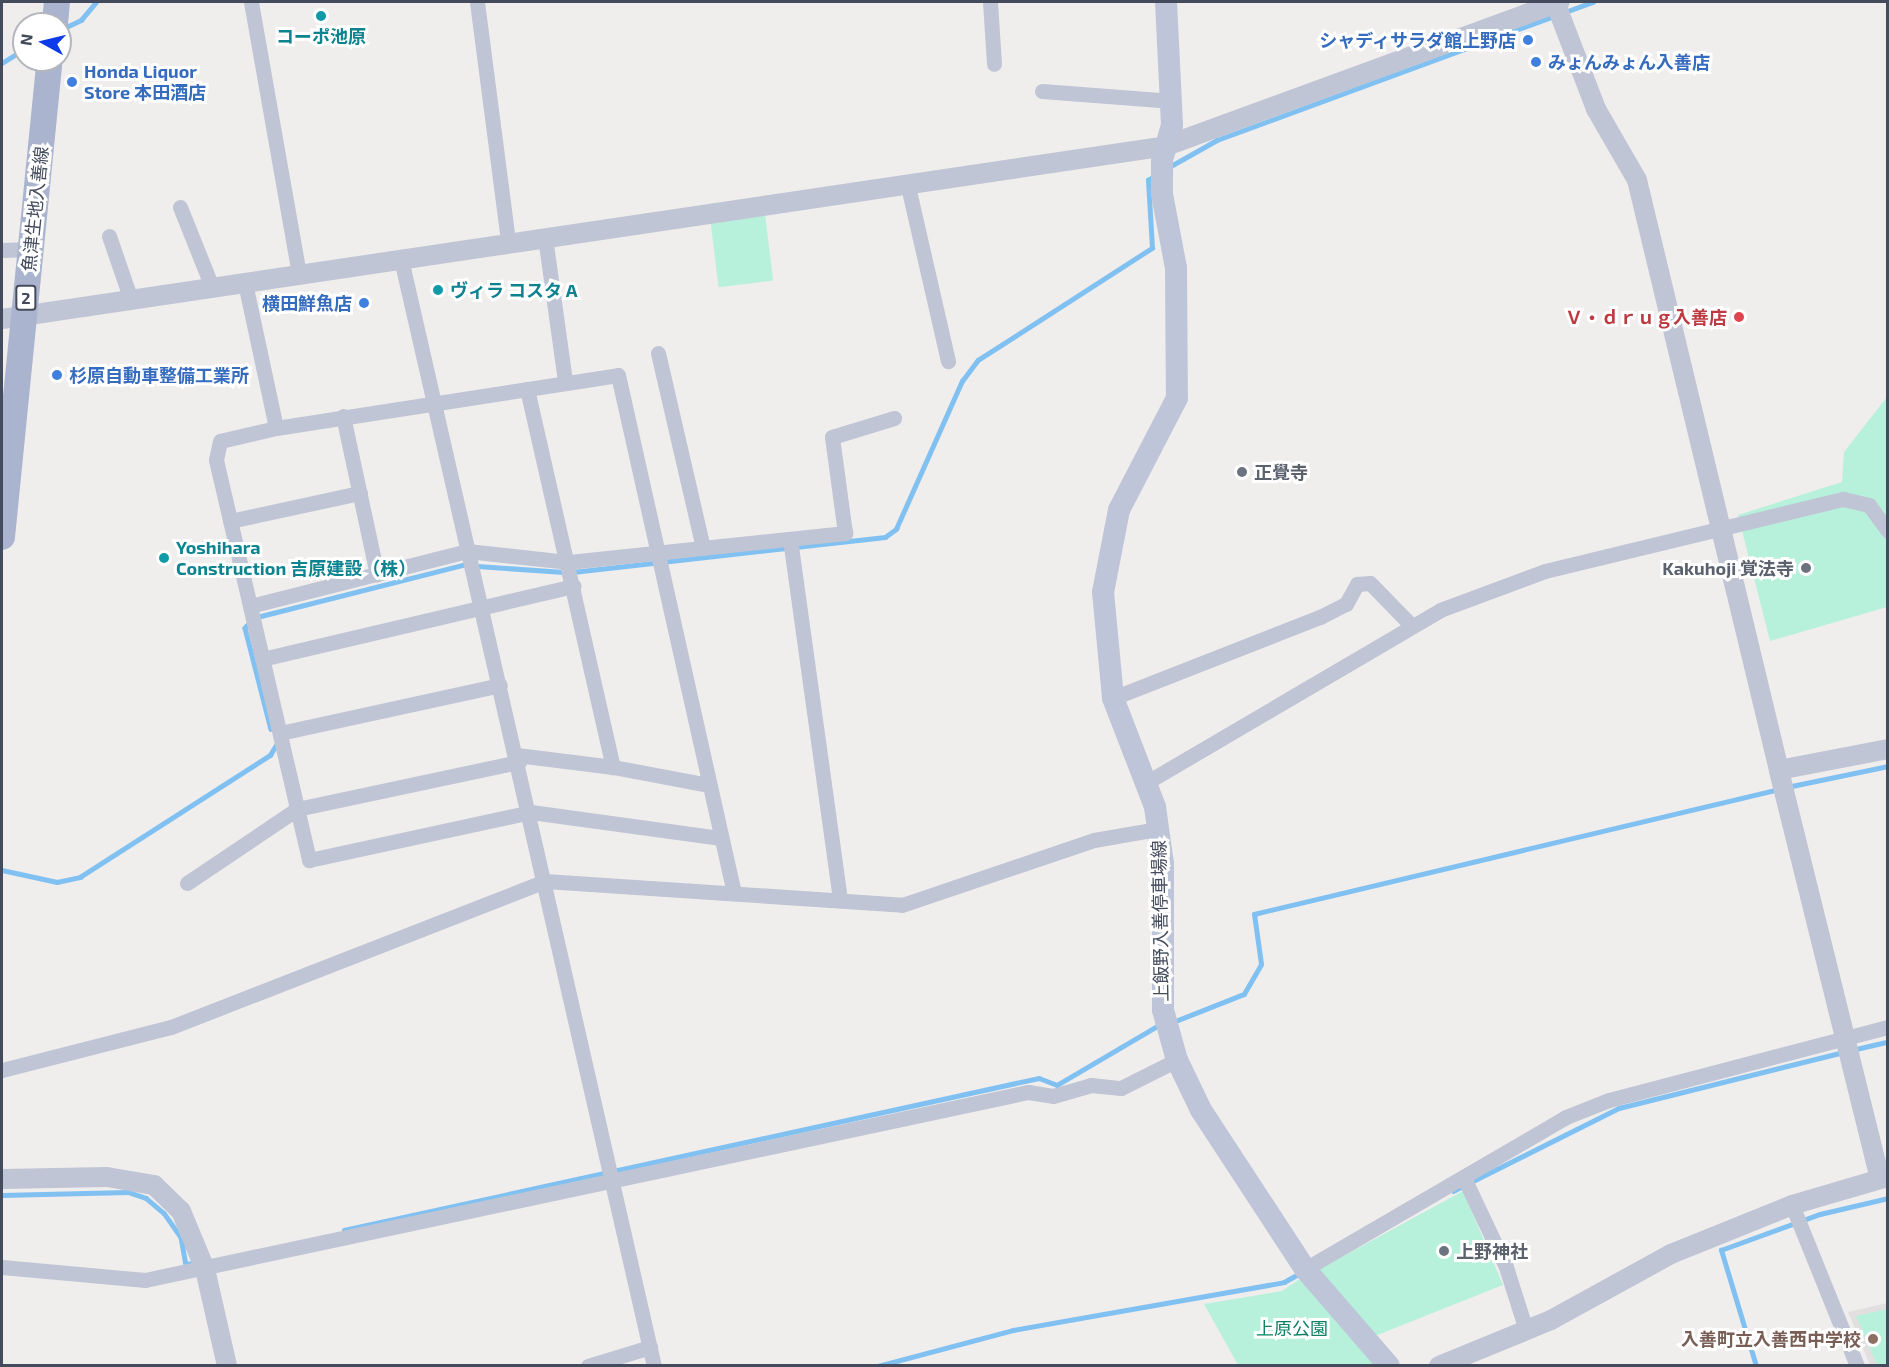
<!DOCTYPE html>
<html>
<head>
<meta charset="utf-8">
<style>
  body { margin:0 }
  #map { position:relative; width:1889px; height:1367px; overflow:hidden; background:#f0eded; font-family:"Exo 2","Noto Sans JP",sans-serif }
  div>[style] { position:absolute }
  .education>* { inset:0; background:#e1dfdf }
  .green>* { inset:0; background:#b7f1db; transform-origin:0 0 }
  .stream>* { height:4.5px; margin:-2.25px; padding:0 2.25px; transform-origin:2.25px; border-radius:2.25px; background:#81c1f2 }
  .minor>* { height:15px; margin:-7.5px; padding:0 7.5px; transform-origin:7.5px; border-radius:7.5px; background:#bfc5d4 }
  .tertiary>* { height:20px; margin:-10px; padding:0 10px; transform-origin:10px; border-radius:10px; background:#bfc5d4 }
  .secondary>* { height:22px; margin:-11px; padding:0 11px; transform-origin:11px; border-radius:11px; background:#bec5d8 }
  .primary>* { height:26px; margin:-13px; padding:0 13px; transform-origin:13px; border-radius:13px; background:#aab4ce }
  .dots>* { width:16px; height:16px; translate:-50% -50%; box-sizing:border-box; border:3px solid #fff; border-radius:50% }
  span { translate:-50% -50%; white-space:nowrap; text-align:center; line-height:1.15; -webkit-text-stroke:6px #fff; paint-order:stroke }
  .shield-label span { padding:2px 4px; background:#fff; border:2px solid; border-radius:4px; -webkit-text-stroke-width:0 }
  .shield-label { font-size:16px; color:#444b5c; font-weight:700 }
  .culture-label { font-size:18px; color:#0d838f; font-weight:700 }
  .left { translate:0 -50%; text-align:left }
  .shop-label { font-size:18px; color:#366cbe; font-weight:700 }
  .right { translate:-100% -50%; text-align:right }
  .street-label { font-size:18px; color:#444b5c }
  .health-label { font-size:18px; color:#be3a42; font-weight:700 }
  .worship-label { font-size:18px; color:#5b616d; font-weight:700 }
  .park-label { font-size:18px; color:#108162 }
  .education-label { font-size:18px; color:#785e54; font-weight:700 }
  .frame { position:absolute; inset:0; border:3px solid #444b5c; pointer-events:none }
  .north { position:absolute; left:12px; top:12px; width:60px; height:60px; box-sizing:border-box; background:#fff; border:2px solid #b4b7be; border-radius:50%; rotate:278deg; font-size:16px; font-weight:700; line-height:24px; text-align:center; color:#444b5c }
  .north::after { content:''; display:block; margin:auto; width:21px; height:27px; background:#0d3bea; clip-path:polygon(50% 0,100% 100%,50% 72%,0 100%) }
</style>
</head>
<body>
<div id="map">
  <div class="education">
    <i style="clip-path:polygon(1887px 1303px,1887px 1365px,1870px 1365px,1848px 1312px)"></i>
  </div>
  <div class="green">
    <i style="left:765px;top:214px;width:67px;height:55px;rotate:83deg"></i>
    <i style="clip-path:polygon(1887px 397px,1887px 607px,1770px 641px,1738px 515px,1842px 482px,1844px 452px)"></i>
    <i style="clip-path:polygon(1463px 1191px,1503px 1285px,1370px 1338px,1314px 1272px)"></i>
    <i style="clip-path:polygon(1301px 1278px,1379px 1365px,1238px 1365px,1204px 1304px,1282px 1291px)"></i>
    <i style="clip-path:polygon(1887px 1309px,1887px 1365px,1877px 1365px,1856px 1316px)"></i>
  </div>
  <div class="stream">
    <i style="left:1565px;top:12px;width:30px;rotate:-20deg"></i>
    <i style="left:64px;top:28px;width:19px;rotate:-25deg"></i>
    <i style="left:81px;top:20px;width:23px;rotate:-50deg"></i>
    <i style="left:2px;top:63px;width:26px;rotate:-32deg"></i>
    <i style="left:1169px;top:167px;width:55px;rotate:-29.4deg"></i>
    <i style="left:1217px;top:140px;width:359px;rotate:-20.2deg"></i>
    <i style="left:573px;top:572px;width:314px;rotate:-6.4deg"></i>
    <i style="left:885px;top:537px;width:14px;rotate:-36deg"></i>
    <i style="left:896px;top:529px;width:162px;rotate:-66deg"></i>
    <i style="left:962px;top:381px;width:26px;rotate:-53deg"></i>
    <i style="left:978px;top:360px;width:207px;rotate:-32.8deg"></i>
    <i style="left:1152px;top:248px;width:68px;rotate:-93.4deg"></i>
    <i style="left:1148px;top:180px;width:7px;rotate:-34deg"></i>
    <i style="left:257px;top:617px;width:212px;rotate:-14.2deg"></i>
    <i style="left:463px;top:565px;width:101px;rotate:4deg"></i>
    <i style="left:250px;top:623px;width:7px;rotate:135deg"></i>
    <i style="left:245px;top:628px;width:104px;rotate:75.6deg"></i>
    <i style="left:1787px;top:787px;width:103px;rotate:-11.7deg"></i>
    <i style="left:2px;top:870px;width:56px;rotate:12.3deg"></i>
    <i style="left:57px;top:882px;width:24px;rotate:-12deg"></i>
    <i style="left:80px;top:877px;width:226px;rotate:-32.7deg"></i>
    <i style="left:270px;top:755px;width:12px;rotate:-59deg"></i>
    <i style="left:1173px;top:1022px;width:76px;rotate:-21.5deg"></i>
    <i style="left:1244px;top:994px;width:34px;rotate:-60deg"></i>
    <i style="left:1261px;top:964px;width:50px;rotate:-98deg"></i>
    <i style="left:1254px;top:914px;width:540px;rotate:-13.39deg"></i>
    <i style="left:1852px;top:1050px;width:37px;rotate:-13deg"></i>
    <i style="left:1453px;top:1191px;width:186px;rotate:-26.6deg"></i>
    <i style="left:1619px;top:1108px;width:232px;rotate:-14deg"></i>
    <i style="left:2px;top:1195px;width:126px;rotate:-1.4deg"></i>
    <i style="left:128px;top:1192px;width:19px;rotate:18deg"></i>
    <i style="left:146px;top:1198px;width:23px;rotate:40deg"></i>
    <i style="left:164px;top:1213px;width:29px;rotate:55deg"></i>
    <i style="left:181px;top:1237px;width:27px;rotate:80deg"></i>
    <i style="left:186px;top:1264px;width:6px;rotate:-9deg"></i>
    <i style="left:344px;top:1230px;width:711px;rotate:-12.34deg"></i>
    <i style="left:1039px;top:1078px;width:19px;rotate:21deg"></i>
    <i style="left:1057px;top:1085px;width:118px;rotate:-30.5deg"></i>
    <i style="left:878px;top:1366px;width:140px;rotate:-14.9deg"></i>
    <i style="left:1013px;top:1330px;width:275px;rotate:-10deg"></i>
    <i style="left:1284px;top:1282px;width:18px;rotate:-29deg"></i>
    <i style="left:1756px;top:1366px;width:121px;rotate:-106.8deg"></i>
    <i style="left:1721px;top:1250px;width:105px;rotate:-20deg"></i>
    <i style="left:1820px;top:1214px;width:70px;rotate:-13.2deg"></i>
  </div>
  <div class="minor">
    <i style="left:251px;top:2px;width:276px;rotate:80deg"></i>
    <i style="left:477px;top:2px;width:242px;rotate:82.6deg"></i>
    <i style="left:990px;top:2px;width:62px;rotate:86.3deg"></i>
    <i style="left:1042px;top:91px;width:131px;rotate:4.4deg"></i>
    <i style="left:907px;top:182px;width:184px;rotate:77.1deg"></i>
    <i style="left:180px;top:207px;width:86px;rotate:68.2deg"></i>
    <i style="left:109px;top:236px;width:65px;rotate:71deg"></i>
    <i style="left:545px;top:237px;width:146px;rotate:82.1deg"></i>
    <i style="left:2px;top:250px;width:29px;rotate:-2deg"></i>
    <i style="left:401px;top:259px;width:1136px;rotate:77.13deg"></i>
    <i style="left:245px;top:283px;width:148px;rotate:77.9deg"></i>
    <i style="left:276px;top:428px;width:57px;rotate:166.9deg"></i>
    <i style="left:220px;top:441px;width:19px;rotate:102deg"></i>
    <i style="left:216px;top:460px;width:411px;rotate:76.9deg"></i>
    <i style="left:309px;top:860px;width:227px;rotate:-12.2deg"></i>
    <i style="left:531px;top:812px;width:192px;rotate:7.8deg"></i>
    <i style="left:658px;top:353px;width:200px;rotate:77deg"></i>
    <i style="left:527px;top:389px;width:388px;rotate:77.2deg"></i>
    <i style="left:613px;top:767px;width:98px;rotate:10.6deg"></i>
    <i style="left:343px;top:416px;width:162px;rotate:77.9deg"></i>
    <i style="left:276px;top:428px;width:346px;rotate:-8.8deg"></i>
    <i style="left:618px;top:375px;width:531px;rotate:77.38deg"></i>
    <i style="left:230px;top:521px;width:133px;rotate:-12.2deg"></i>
    <i style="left:790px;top:539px;width:364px;rotate:82.1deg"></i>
    <i style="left:250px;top:606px;width:224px;rotate:-14.2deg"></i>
    <i style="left:467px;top:551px;width:103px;rotate:6.2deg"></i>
    <i style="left:569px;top:562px;width:278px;rotate:-6deg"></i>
    <i style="left:845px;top:533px;width:97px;rotate:-97.7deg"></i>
    <i style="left:832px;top:437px;width:65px;rotate:-17deg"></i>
    <i style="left:262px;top:659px;width:320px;rotate:-13.2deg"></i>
    <i style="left:1113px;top:698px;width:222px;rotate:-21.4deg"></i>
    <i style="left:1320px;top:617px;width:29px;rotate:-27deg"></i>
    <i style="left:1346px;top:604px;width:23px;rotate:-61deg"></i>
    <i style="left:1357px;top:584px;width:13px;rotate:-4deg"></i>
    <i style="left:1370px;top:583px;width:60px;rotate:45.7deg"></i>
    <i style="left:280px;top:733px;width:225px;rotate:-12.3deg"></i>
    <i style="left:517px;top:755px;width:97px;rotate:7.1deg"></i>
    <i style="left:1149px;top:781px;width:338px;rotate:-30.4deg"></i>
    <i style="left:1440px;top:610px;width:112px;rotate:-20.4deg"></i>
    <i style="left:1545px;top:571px;width:307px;rotate:-13.6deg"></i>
    <i style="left:1843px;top:499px;width:27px;rotate:13deg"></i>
    <i style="left:1869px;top:505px;width:32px;rotate:54deg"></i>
    <i style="left:187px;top:883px;width:133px;rotate:-33.9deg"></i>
    <i style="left:297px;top:809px;width:227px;rotate:-12deg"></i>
    <i style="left:2px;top:1070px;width:174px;rotate:-14.3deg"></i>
    <i style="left:171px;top:1027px;width:401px;rotate:-21.3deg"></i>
    <i style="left:545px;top:881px;width:358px;rotate:3.8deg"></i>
    <i style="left:902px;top:905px;width:203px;rotate:-18.7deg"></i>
    <i style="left:1094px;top:840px;width:65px;rotate:-9.8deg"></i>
    <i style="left:1464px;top:1178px;width:98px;rotate:64.7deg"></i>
    <i style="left:1506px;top:1267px;width:66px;rotate:72.4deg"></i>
    <i style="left:1792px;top:1205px;width:174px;rotate:68deg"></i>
    <i style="left:2px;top:1267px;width:144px;rotate:5.2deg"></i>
    <i style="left:145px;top:1280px;width:903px;rotate:-12.02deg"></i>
    <i style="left:1028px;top:1092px;width:25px;rotate:9deg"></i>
    <i style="left:1053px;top:1096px;width:40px;rotate:-16deg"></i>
    <i style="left:1091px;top:1085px;width:30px;rotate:6deg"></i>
    <i style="left:1121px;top:1088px;width:63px;rotate:-26.6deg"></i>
    <i style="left:1305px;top:1269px;width:302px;rotate:-30.2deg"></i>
    <i style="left:1566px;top:1117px;width:46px;rotate:-21.6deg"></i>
    <i style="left:1609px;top:1100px;width:288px;rotate:-14.7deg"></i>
    <i style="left:588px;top:1366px;width:65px;rotate:-17deg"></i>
  </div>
  <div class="tertiary">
    <i style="left:1555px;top:2px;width:115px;rotate:69deg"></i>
    <i style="left:1596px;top:109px;width:82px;rotate:60deg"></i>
    <i style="left:1637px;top:180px;width:607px;rotate:76.47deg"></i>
    <i style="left:2px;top:319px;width:1177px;rotate:-8.45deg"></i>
    <i style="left:1166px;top:146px;width:419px;rotate:-20.1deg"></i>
    <i style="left:2px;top:1179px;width:105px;rotate:-1.1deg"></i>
    <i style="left:107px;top:1177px;width:48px;rotate:9.7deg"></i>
    <i style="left:154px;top:1185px;width:37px;rotate:44deg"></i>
    <i style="left:181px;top:1211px;width:63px;rotate:67.5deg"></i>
    <i style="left:205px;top:1269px;width:99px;rotate:77.2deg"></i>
    <i style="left:1880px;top:1179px;width:421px;rotate:-103.9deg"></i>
    <i style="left:1779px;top:770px;width:111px;rotate:-10.9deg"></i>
    <i style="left:1439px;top:1366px;width:121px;rotate:-22.3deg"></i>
    <i style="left:1551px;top:1320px;width:137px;rotate:-28.8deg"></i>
    <i style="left:1671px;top:1254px;width:131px;rotate:-22deg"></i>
    <i style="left:1792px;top:1205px;width:100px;rotate:-16.3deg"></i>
  </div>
  <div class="secondary">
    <i style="left:1166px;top:2px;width:123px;rotate:87.2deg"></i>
    <i style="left:1172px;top:125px;width:37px;rotate:106deg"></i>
    <i style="left:1162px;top:161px;width:33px;rotate:90deg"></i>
    <i style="left:1162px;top:194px;width:75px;rotate:79.3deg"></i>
    <i style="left:1176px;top:268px;width:130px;rotate:89.6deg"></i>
    <i style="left:1177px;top:398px;width:126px;rotate:117.4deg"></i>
    <i style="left:1119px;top:510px;width:84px;rotate:101deg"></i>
    <i style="left:1103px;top:592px;width:106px;rotate:84.6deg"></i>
    <i style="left:1113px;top:698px;width:117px;rotate:68.9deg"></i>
    <i style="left:1155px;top:807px;width:58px;rotate:82deg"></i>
    <i style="left:1163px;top:864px;width:146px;rotate:90deg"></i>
    <i style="left:1163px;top:1010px;width:52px;rotate:74.4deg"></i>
    <i style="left:1177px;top:1060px;width:55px;rotate:64.4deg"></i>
    <i style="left:1201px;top:1110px;width:190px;rotate:56.8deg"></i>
    <i style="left:1305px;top:1269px;width:128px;rotate:49.1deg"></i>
  </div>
  <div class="primary">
    <i style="left:55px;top:24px;width:22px;rotate:-85deg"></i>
    <i style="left:2px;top:537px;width:479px;rotate:-84.3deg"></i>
  </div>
  <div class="dots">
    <i style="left:321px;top:16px;background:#0f9aa8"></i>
    <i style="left:1528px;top:40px;background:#3f7fe0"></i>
    <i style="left:1536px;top:62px;background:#3f7fe0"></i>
    <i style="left:72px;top:82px;background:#3f7fe0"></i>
    <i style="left:438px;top:290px;background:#0f9aa8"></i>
    <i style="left:364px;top:303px;background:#3f7fe0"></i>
    <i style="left:1739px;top:317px;background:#e0444e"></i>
    <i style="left:57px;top:375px;background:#3f7fe0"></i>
    <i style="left:1242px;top:472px;background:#6b7280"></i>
    <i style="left:164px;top:558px;background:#0f9aa8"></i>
    <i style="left:1806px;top:568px;background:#6b7280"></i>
    <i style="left:1444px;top:1251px;background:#6b7280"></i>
    <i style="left:1873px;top:1339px;background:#8d6e63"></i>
  </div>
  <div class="shield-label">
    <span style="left:26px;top:298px">2</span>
  </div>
  <div class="culture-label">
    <span style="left:321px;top:36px">コーポ池原</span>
    <span class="left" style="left:450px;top:290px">ヴィラ コスタ A</span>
    <span class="left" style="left:176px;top:558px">Yoshihara<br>Construction 吉原建設（株）</span>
  </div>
  <div class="shop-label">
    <span class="right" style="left:1516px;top:40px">シャディサラダ館上野店</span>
    <span class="left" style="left:1548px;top:62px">みょんみょん入善店</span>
    <span class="left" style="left:84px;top:82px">Honda Liquor<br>Store 本田酒店</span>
    <span class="right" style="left:352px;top:303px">横田鮮魚店</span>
    <span class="left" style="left:69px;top:375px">杉原自動車整備工業所</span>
  </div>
  <div class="street-label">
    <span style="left:35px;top:209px;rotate:-84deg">魚津生地入善線</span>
    <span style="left:1160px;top:921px;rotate:-91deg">上飯野入善停車場線</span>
  </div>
  <div class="health-label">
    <span class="right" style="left:1727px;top:317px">Ｖ・ｄｒｕｇ入善店</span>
  </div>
  <div class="worship-label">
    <span class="left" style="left:1254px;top:472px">正覺寺</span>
    <span class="right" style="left:1794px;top:568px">Kakuhoji 覚法寺</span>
    <span class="left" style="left:1456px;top:1251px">上野神社</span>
  </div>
  <div class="park-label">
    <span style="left:1292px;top:1328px">上原公園</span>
  </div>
  <div class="education-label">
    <span class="right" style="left:1861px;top:1339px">入善町立入善西中学校</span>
  </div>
  <div class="frame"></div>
  <div class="north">N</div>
</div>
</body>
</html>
